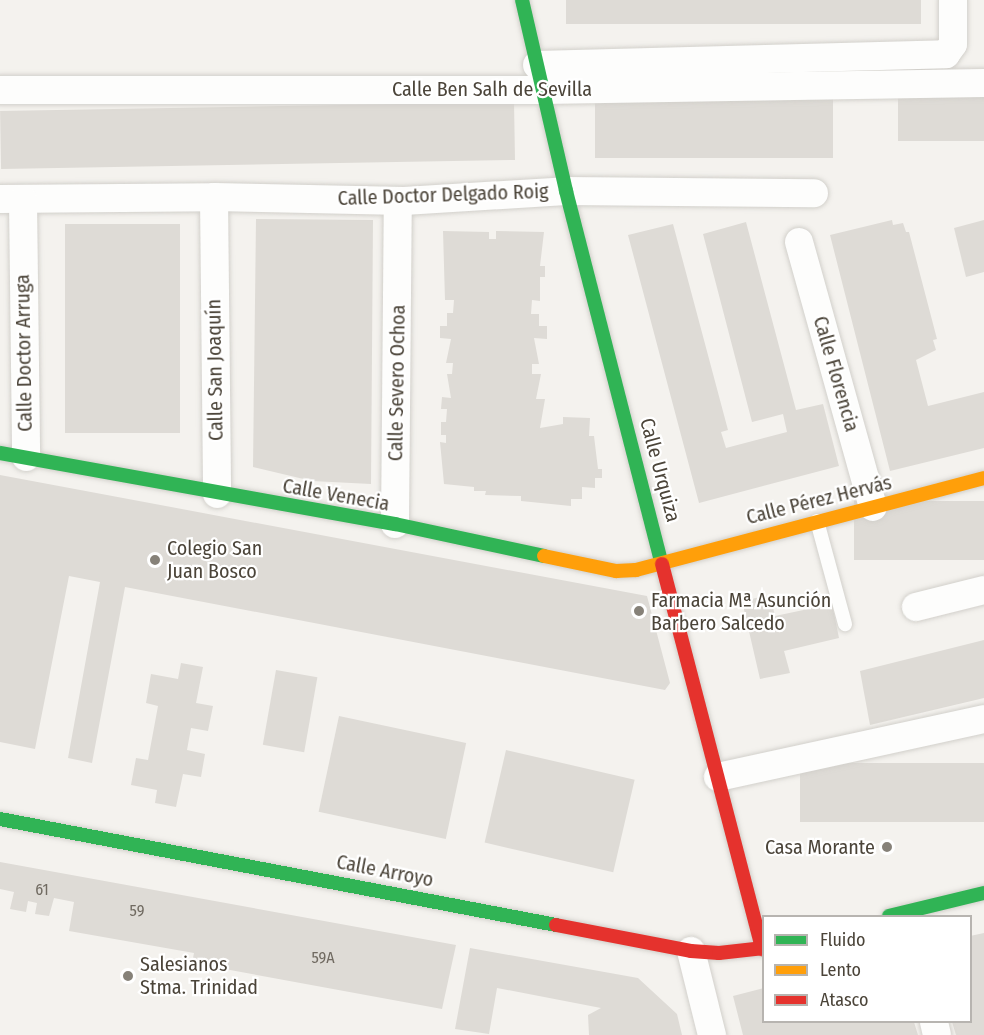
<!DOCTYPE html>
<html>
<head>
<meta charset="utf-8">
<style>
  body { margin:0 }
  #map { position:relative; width:984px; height:1035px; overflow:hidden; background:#f4f2ee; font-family:"Fira Sans Condensed",sans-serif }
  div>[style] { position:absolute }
  .building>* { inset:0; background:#dedbd6; transform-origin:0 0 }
  .roads { filter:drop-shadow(0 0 2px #d2d0cb) drop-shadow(0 0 2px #d2d0cb) }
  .lane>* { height:14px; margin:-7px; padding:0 7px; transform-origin:7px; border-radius:7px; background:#fdfdfc }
  .street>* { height:28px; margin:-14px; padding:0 14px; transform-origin:14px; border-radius:14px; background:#fdfdfc }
  .fast>* { height:14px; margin:-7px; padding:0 7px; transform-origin:7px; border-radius:7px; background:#30b455 }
  .slow>* { height:14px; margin:-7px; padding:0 7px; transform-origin:7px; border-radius:7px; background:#ff9f0a }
  .jam>* { height:14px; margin:-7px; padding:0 7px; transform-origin:7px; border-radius:7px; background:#e5322d }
  .dots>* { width:16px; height:16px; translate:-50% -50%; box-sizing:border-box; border:3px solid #fff; border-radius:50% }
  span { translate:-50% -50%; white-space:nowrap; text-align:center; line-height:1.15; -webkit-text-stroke:4.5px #fff; paint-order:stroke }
  .number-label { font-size:16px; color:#706a61 }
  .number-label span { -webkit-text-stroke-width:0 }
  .street-label { font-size:20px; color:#4b4439 }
  .poi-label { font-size:20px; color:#4b4439 }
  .left { translate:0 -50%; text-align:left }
  .right { translate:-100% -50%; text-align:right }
  .legend { position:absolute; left:762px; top:915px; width:210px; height:108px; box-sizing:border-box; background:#fff; border:2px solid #b7b4b0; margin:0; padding:8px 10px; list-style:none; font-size:18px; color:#4b4439 }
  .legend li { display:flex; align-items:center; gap:12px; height:30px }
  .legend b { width:30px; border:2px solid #b7b4b0 }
</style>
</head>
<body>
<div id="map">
  <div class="building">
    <i style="left:566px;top:0;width:355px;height:24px"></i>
    <i style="left:898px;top:93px;width:86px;height:48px"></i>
    <i style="left:595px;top:99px;width:238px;height:59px"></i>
    <i style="left:514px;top:102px;width:58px;height:514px;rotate:89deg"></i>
    <i style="clip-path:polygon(256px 219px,373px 220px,371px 484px,312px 481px,253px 467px)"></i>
    <i style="clip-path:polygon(892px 220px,893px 225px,903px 223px,906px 232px,909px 232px,937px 339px,933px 340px,936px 350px,916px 360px,928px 406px,984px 392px,984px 448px,890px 471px,830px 235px)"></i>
    <i style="clip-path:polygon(984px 220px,984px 272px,966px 277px,954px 228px)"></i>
    <i style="clip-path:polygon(746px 222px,796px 410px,823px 404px,839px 466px,699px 503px,628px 235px,673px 224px,728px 430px,721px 432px,726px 448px,787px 432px,783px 414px,752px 422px,703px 234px)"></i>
    <i style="left:65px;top:224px;width:115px;height:209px"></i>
    <i style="clip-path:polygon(443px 231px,489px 232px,489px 239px,496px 239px,496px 231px,544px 232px,540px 266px,545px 266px,545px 277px,540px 277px,540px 301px,532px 300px,531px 314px,539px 314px,539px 326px,547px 326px,547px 339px,534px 338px,539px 364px,532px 364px,532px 374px,541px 374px,536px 399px,545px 399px,540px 428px,563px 424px,563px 417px,590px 418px,589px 436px,594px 436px,598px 469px,602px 469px,602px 478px,595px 478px,595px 488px,582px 487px,582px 499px,571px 499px,571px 506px,521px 501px,521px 496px,485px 495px,486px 491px,474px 491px,474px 487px,444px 484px,440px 442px,446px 443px,446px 435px,441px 435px,441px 422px,446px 422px,447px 409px,441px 409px,442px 397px,451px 398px,447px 374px,452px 374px,453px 363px,446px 363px,451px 339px,440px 338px,440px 326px,447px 326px,447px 313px,453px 313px,454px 300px,445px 300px)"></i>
    <i style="clip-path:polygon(0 475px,647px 596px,670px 683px,665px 690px,125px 587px,92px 763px,68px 758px,100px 582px,69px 576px,35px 749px,0 742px)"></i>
    <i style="left:984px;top:501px;width:59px;height:130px;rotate:90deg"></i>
    <i style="clip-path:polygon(770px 595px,775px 616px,832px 604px,839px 638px,784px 651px,790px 673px,760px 679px,742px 601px)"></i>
    <i style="clip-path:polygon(984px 640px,984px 698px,870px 725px,860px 671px)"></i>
    <i style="clip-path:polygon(181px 663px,203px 667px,196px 703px,213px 706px,208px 731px,191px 728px,187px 750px,205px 754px,201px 777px,183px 774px,176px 807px,155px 803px,157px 790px,131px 785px,136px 758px,148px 760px,158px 706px,146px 703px,151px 674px,178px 679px)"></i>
    <i style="left:276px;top:670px;width:42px;height:76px;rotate:10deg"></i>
    <i style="left:339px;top:716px;width:130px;height:98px;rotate:12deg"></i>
    <i style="left:506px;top:750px;width:132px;height:95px;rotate:13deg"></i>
    <i style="left:984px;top:763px;width:59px;height:184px;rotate:90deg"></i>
    <i style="clip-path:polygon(0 862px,456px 945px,442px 1009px,192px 963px,194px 953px,69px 931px,74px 902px,54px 898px,49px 916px,35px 914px,37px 903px,28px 901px,26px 912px,10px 909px,14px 892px,0 889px)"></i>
    <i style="clip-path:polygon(984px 933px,984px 1035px,956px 1035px,952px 1022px,970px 1022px,970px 936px)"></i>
    <i style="clip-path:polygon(470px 948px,638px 978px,677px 1014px,682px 1035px,589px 1035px,588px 1015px,601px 1008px,497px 988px,489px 1034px,455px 1029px)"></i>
    <i style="clip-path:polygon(764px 988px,764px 1022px,914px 1022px,918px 1035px,743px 1035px,733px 996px)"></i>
  </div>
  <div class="roads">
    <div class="lane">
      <i style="left:817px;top:521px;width:107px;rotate:74.8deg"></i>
    </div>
    <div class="street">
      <i style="left:537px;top:65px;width:409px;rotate:-1.5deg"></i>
      <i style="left:946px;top:54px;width:12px;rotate:-55deg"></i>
      <i style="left:953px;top:44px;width:44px;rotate:-90deg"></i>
      <i style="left:0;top:90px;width:543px"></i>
      <i style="left:543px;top:90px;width:441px;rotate:-0.9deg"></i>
      <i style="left:214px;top:197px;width:297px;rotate:89.4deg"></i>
      <i style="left:0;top:199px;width:214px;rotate:-0.5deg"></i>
      <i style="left:214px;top:197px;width:190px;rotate:1.2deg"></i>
      <i style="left:404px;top:201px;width:162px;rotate:-3.5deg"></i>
      <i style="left:566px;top:191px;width:248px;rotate:0.5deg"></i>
      <i style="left:23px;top:200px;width:257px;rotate:89.3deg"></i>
      <i style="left:799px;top:242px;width:275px;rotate:74.4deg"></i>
      <i style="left:395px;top:524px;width:323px;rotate:-89.5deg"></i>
      <i style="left:916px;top:607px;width:70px;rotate:-14deg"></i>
      <i style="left:718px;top:777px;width:272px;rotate:-12.3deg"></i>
      <i style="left:691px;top:951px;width:87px;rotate:76deg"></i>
      <i style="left:934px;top:1022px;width:13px;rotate:77deg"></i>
    </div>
    <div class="fast">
      <i style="left:522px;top:0;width:196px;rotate:77deg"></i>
      <i style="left:566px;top:191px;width:385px;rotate:75.6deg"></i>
      <i style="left:0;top:453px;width:401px;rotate:10.2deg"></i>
      <i style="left:395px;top:524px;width:152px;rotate:12.1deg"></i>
      <i style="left:0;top:819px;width:566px;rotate:10.79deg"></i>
      <i style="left:889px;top:916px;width:98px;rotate:-13.6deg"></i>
    </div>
    <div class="slow">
      <i style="left:544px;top:556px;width:74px;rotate:11.8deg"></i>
      <i style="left:616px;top:571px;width:20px;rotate:-3deg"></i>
      <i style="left:636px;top:570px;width:360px;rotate:-14.8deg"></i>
    </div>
    <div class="jam">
      <i style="left:662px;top:564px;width:398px;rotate:75.4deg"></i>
      <i style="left:556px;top:925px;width:137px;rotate:10.9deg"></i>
      <i style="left:691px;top:951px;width:28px;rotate:4deg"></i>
      <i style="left:719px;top:953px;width:45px;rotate:-6.3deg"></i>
    </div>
  </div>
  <div class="dots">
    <i style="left:155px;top:560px;background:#868178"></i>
    <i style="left:639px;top:611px;background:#868178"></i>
    <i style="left:887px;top:847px;background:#868178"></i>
    <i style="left:128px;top:976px;background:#868178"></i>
  </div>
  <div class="number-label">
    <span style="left:42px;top:890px">61</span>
    <span style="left:137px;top:911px">59</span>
    <span style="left:323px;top:958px">59A</span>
  </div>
  <div class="street-label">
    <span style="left:492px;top:89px">Calle Ben Salh de Sevilla</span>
    <span style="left:443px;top:195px;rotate:-2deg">Calle Doctor Delgado Roig</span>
    <span style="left:24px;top:353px;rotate:-91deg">Calle Doctor Arruga</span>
    <span style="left:215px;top:370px;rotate:-91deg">Calle San Joaquín</span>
    <span style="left:836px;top:374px;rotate:74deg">Calle Florencia</span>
    <span style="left:397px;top:383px;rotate:-89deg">Calle Severo Ochoa</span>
    <span style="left:660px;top:470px;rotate:75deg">Calle Urquiza</span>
    <span style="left:336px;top:495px;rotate:10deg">Calle Venecia</span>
    <span style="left:819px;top:500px;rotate:-14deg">Calle Pérez Hervás</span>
    <span style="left:385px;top:871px;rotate:11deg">Calle Arroyo</span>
  </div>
  <div class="poi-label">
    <span class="left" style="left:167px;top:560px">Colegio San<br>Juan Bosco</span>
    <span class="left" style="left:651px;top:612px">Farmacia Mª Asunción<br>Barbero Salcedo</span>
    <span class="right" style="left:875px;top:847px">Casa Morante</span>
    <span class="left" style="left:140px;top:976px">Salesianos<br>Stma. Trinidad</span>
  </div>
  <ul class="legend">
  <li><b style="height:8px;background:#30b455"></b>Fluido</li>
  <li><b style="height:8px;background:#ff9f0a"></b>Lento</li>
  <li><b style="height:8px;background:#e5322d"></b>Atasco</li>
  </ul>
</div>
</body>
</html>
